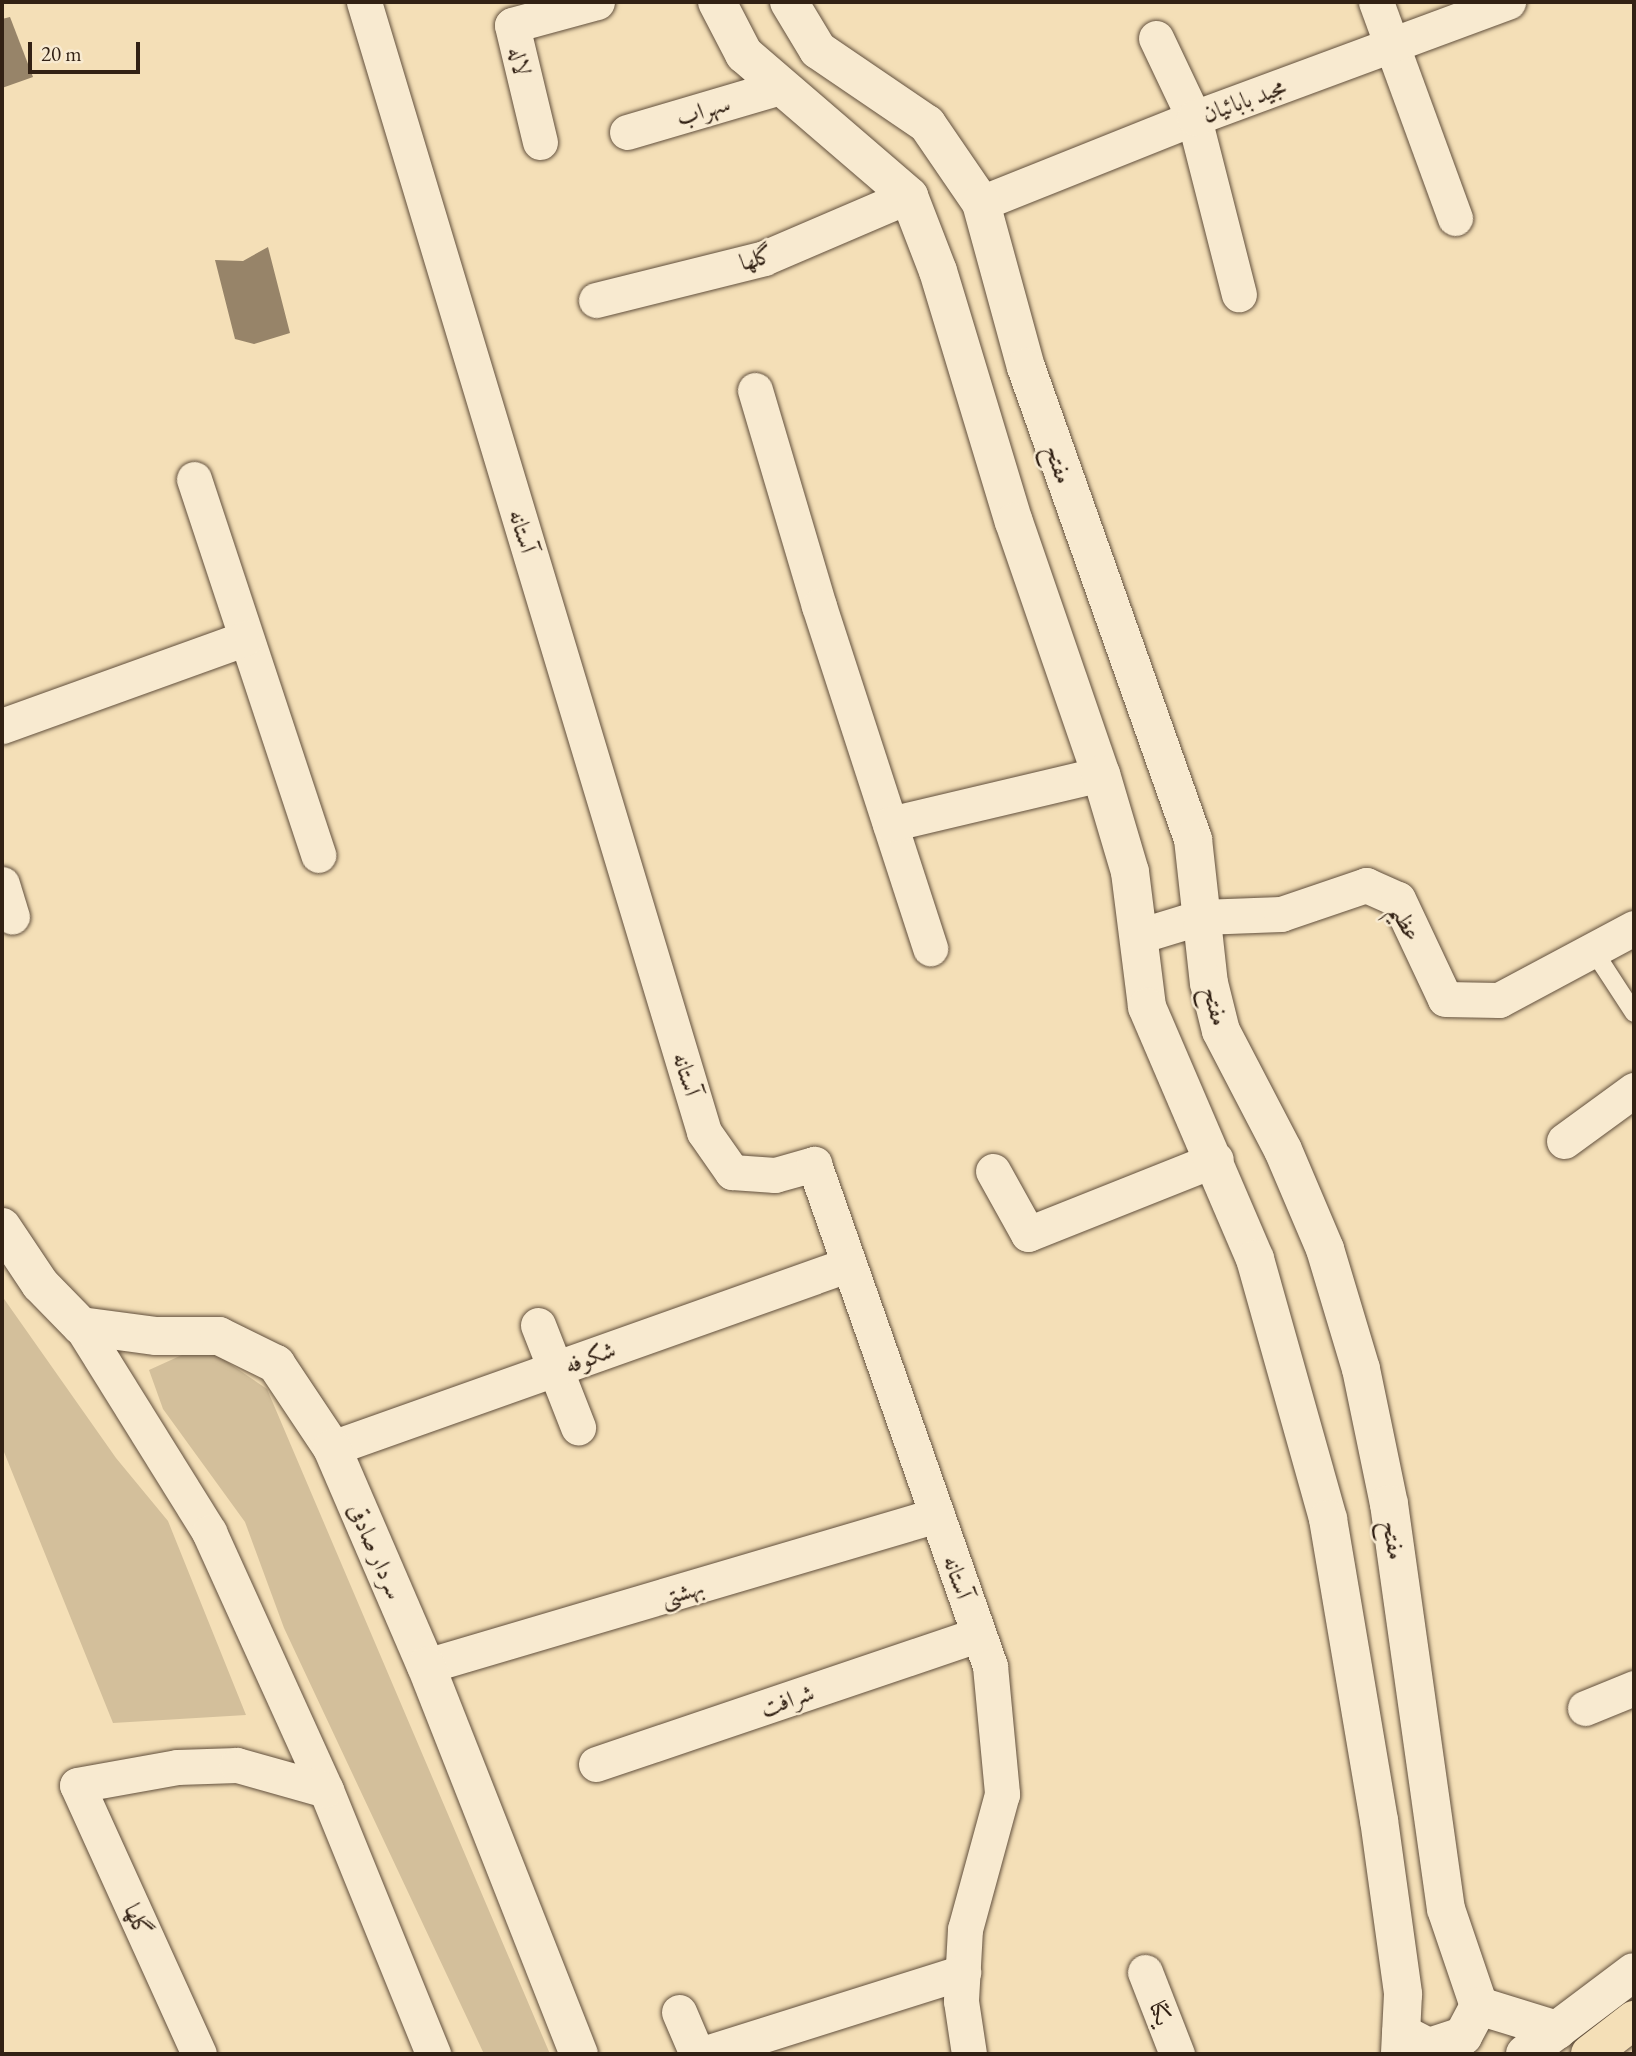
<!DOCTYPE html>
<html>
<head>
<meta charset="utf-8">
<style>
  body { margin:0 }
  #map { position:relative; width:1636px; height:2056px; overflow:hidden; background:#f4dfb7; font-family:"EB Garamond",Amiri,serif }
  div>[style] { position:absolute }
  .green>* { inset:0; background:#d3bf9b }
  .building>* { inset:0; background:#978469 }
  .roads { filter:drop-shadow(0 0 2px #62503d) drop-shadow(0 0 2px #62503d) }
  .service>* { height:18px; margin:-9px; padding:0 9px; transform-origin:9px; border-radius:9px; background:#f8ead0 }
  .minor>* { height:35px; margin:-17.5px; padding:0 17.5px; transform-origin:17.5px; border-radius:17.5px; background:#f8ead0 }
  .tertiary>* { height:38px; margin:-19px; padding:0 19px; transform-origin:19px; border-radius:19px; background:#f8ead0 }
  .secondary>* { height:38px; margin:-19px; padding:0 19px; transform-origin:19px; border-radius:19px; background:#f8ead0 }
  .trunk>* { height:38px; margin:-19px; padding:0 19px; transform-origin:19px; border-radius:19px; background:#f4dfb7 }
  span { translate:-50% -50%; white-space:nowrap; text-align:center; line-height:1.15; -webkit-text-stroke:5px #f8ead0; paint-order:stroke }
  .street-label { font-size:24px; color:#322114 }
  .frame { position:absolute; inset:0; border:4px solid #322114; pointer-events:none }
  .scale { position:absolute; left:28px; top:42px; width:112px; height:32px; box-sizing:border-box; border:4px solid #322114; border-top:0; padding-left:9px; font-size:21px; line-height:24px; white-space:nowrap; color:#322114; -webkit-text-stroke:5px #f8ead0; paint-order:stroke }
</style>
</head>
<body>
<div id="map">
  <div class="green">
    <i style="clip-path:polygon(2px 1296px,116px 1458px,168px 1521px,246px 1715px,113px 1723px,2px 1447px)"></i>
    <i style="clip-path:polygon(182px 1355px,217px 1355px,267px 1389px,550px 2054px,484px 2054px,284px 1628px,245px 1522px,163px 1409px,149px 1370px)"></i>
  </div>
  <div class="building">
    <i style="clip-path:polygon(10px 17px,33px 77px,2px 88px,2px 19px)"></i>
    <i style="clip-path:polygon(268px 247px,290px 333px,254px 344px,235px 339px,215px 260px,243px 261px)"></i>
  </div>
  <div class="roads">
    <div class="service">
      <i style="left:1593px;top:950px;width:75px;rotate:56.9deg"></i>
    </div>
    <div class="minor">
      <i style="left:364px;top:2px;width:1180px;rotate:73.25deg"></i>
      <i style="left:704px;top:1132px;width:49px;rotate:55deg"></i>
      <i style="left:732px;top:1172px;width:43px;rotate:4deg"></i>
      <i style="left:775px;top:1175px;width:41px;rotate:-15.8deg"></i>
      <i style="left:814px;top:1164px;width:532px;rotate:70.68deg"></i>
      <i style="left:990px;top:1666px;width:129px;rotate:84.6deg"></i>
      <i style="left:1002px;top:1794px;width:140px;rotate:105.3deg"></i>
      <i style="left:965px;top:1929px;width:72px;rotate:93.2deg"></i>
      <i style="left:961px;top:2001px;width:54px;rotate:81.4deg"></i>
      <i style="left:1376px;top:2px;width:230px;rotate:69.9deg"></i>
      <i style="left:1156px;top:38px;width:89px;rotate:64.6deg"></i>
      <i style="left:1194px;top:118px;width:182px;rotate:75.7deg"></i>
      <i style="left:627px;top:132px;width:159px;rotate:-16.4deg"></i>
      <i style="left:540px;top:142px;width:120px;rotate:-103.5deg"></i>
      <i style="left:512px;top:25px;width:88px;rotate:-15.1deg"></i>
      <i style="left:981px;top:203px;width:229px;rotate:-21.8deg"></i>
      <i style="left:1194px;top:118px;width:335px;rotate:-20.3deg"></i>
      <i style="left:596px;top:300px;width:173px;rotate:-14deg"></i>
      <i style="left:764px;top:258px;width:158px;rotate:-23.2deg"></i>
      <i style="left:755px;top:390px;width:225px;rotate:73.5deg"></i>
      <i style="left:819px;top:606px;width:360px;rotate:72deg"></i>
      <i style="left:194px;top:479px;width:396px;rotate:71.7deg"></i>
      <i style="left:2px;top:726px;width:259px;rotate:-19.8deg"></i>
      <i style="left:890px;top:824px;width:217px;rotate:-13.3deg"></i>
      <i style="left:2px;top:884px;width:34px;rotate:73deg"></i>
      <i style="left:1139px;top:936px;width:65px;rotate:-17deg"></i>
      <i style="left:1201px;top:917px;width:80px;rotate:-2.1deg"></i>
      <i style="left:1281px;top:914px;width:90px;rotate:-18.8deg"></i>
      <i style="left:1366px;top:885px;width:35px;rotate:24deg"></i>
      <i style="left:1398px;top:899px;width:110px;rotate:64.8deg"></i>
      <i style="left:1445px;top:999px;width:54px;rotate:1.1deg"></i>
      <i style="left:1499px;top:1000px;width:153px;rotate:-28.1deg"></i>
      <i style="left:1564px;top:1141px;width:87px;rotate:-36.1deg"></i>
      <i style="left:993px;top:1171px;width:72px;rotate:60.9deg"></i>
      <i style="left:1028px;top:1234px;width:202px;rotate:-21.7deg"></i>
      <i style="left:538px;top:1325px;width:110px;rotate:68.6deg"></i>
      <i style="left:81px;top:1326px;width:243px;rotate:58.1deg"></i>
      <i style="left:209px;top:1532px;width:283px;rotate:65.6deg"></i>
      <i style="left:326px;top:1790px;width:285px;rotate:67.9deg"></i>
      <i style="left:332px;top:1448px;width:547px;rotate:-19.56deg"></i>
      <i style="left:426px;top:1666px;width:533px;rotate:-16.46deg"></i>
      <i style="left:1585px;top:1708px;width:53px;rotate:-22.2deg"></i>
      <i style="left:596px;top:1764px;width:403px;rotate:-18.7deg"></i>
      <i style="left:1145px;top:1972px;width:88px;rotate:68.7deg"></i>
      <i style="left:679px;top:2012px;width:46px;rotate:66.8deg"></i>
      <i style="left:199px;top:2054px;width:295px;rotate:-114.4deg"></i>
      <i style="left:77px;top:1785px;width:102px;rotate:-10.2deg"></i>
      <i style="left:177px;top:1767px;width:60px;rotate:-1.9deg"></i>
      <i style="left:237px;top:1765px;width:92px;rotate:15.7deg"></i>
      <i style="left:703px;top:2054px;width:273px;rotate:-17.5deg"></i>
    </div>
    <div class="tertiary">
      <i style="left:717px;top:2px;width:59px;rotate:62.6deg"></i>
      <i style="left:744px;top:54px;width:218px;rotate:40.7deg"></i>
      <i style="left:909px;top:196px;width:80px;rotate:68.9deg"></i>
      <i style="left:938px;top:271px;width:262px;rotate:73.2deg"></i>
      <i style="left:1014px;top:522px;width:267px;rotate:71deg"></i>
      <i style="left:1101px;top:774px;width:102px;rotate:73.5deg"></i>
      <i style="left:1130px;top:872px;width:136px;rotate:82.8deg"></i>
      <i style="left:1147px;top:1007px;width:274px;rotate:66.8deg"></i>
      <i style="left:1255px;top:1259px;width:270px;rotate:74.3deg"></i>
      <i style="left:1328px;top:1519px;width:305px;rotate:80.4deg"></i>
      <i style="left:1379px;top:1820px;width:176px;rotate:82.1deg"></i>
      <i style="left:1403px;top:1994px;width:60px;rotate:92.9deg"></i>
      <i style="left:789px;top:2px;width:56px;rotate:58.9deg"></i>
      <i style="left:818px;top:50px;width:132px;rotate:34.2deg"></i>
      <i style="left:927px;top:124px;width:96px;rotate:55.6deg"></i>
      <i style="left:981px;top:203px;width:170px;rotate:74.7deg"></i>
      <i style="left:1026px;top:367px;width:501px;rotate:70.52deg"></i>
      <i style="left:1193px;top:839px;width:145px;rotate:83.7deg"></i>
      <i style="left:1209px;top:983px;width:49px;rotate:76deg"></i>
      <i style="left:1221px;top:1031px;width:134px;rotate:62.5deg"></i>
      <i style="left:1283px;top:1150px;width:108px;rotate:67deg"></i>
      <i style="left:1325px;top:1249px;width:125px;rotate:73.3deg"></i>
      <i style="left:1361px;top:1369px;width:138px;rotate:78.3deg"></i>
      <i style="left:1389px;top:1504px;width:409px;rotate:82deg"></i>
      <i style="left:1446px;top:1909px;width:102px;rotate:71.2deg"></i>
      <i style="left:1479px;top:2006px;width:82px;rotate:17.1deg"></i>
      <i style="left:2px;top:1227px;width:69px;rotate:56.3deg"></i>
      <i style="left:40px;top:1284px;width:59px;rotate:45.7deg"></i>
      <i style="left:81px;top:1326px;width:76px;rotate:7.6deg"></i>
      <i style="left:156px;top:1336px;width:63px"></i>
      <i style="left:219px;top:1336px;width:64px;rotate:26.2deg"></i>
      <i style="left:276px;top:1364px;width:101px;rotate:56.3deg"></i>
      <i style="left:332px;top:1448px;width:237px;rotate:66.7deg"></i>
      <i style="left:426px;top:1666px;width:417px;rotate:68.5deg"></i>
      <i style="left:1401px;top:2033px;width:31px;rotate:27deg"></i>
      <i style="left:1429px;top:2047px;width:36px;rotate:-18deg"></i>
      <i style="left:1463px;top:2036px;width:34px;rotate:-62deg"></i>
    </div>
    <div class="secondary">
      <i style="left:1525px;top:2054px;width:136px;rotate:-37deg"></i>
    </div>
    <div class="trunk">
      <i style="left:1590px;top:2054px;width:56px;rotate:-37.7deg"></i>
    </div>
  </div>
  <div class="street-label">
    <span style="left:520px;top:61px;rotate:77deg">لاله</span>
    <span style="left:1244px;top:100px;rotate:-20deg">مجید بابائیان</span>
    <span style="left:703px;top:110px;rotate:-17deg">سهراب</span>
    <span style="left:756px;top:258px;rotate:-17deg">گلها</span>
    <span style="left:1059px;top:464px;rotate:71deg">مفتح</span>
    <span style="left:523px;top:531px;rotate:73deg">آستانه</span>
    <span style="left:1406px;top:922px;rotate:60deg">عظیم</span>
    <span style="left:1216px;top:1006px;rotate:76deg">مفتح</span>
    <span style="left:687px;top:1074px;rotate:73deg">آستانه</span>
    <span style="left:590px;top:1357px;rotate:-20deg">شکوفه</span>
    <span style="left:1394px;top:1540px;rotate:81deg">مفتح</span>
    <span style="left:376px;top:1551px;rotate:66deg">سردار صادقی</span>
    <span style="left:958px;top:1577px;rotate:71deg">آستانه</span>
    <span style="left:682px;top:1592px;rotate:-17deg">بهشتی</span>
    <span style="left:787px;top:1700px;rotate:-19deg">شرافت</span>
    <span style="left:138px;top:1920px;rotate:66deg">گلها</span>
    <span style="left:1161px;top:2013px;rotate:69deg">یکتا</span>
  </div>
  <div class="frame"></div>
  <div class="scale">20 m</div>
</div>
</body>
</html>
